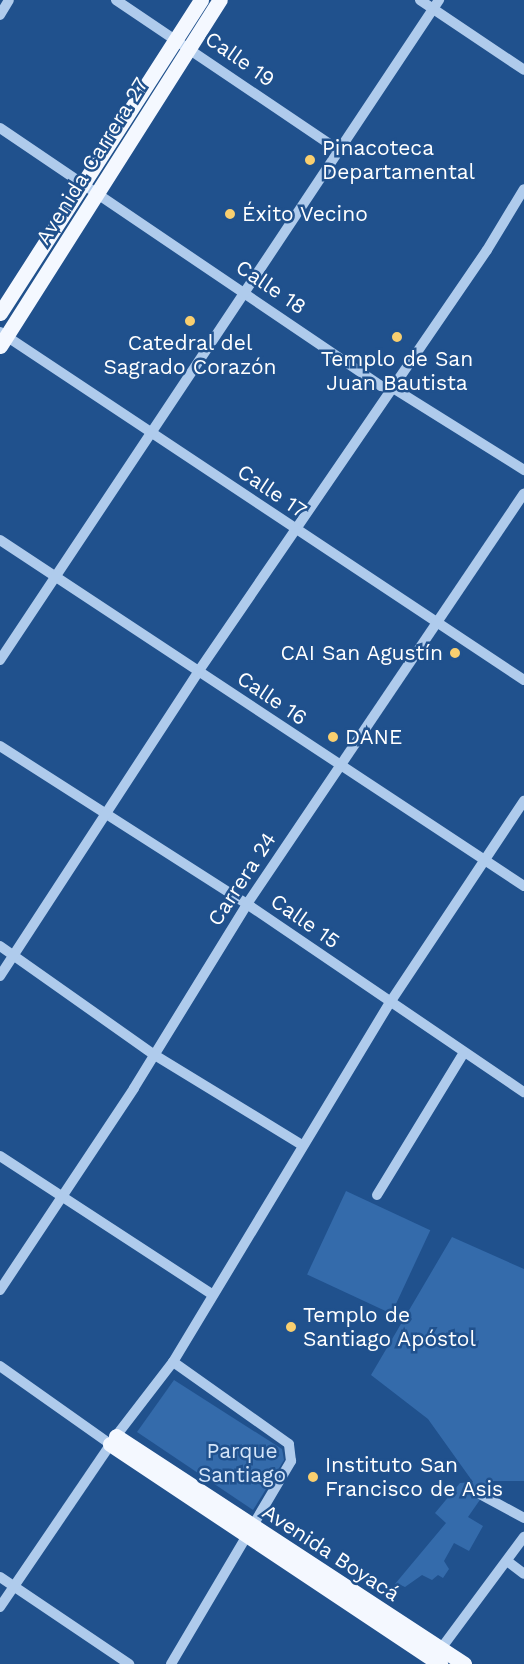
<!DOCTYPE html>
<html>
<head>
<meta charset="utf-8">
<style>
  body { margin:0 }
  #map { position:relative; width:524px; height:1664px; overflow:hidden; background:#20518d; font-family:"Work Sans",sans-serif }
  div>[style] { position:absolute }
  .green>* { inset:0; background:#346bab; transform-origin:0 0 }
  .minor>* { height:10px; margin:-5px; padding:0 5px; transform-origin:5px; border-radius:5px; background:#afcbec }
  .major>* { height:15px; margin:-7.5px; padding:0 7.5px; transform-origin:7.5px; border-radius:7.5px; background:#f4f8ff }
  .dots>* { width:16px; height:16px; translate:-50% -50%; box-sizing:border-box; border:3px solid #20518d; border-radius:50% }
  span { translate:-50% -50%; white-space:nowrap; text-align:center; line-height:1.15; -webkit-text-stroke:5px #20518d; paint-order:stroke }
  .street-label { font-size:21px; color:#fff }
  .poi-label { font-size:21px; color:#fff }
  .left { translate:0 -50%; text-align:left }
  .right { translate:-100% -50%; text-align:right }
  .park-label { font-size:21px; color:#d4e5f9 }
</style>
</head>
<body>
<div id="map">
  <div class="green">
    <i style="left:346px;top:1191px;width:93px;height:92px;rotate:25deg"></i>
    <i style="clip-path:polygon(452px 1237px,524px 1269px,524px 1481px,493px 1481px,468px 1517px,483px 1526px,469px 1551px,454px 1543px,444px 1561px,449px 1569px,443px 1578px,438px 1575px,432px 1580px,422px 1575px,405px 1587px,395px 1584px,446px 1523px,435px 1513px,460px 1483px,473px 1482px,428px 1419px,371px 1375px)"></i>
    <i style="clip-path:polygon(174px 1380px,282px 1449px,284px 1460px,253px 1510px,137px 1432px)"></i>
  </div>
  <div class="minor">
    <i style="left:116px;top:0;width:270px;rotate:34deg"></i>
    <i style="left:420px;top:0;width:125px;rotate:33.9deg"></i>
    <i style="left:0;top:15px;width:17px;rotate:-59deg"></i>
    <i style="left:0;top:128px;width:460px;rotate:34.1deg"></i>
    <i style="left:381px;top:386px;width:12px;rotate:9deg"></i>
    <i style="left:393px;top:388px;width:155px;rotate:32deg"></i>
    <i style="left:0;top:332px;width:629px;rotate:33.59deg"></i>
    <i style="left:0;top:540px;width:628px;rotate:33.44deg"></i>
    <i style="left:0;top:660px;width:793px;rotate:-56.37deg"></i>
    <i style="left:0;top:746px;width:293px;rotate:32.6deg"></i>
    <i style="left:247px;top:904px;width:335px;rotate:34.2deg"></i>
    <i style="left:0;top:946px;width:187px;rotate:35.2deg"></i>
    <i style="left:153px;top:1054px;width:175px;rotate:31.4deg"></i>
    <i style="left:0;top:976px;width:363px;rotate:-56.9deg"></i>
    <i style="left:198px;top:672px;width:511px;rotate:-55.6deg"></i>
    <i style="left:487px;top:250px;width:71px;rotate:-58.8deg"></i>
    <i style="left:0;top:1156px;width:254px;rotate:33.1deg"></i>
    <i style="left:377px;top:1195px;width:165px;rotate:-58.6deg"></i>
    <i style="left:0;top:1290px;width:242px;rotate:-56.4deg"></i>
    <i style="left:134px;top:1088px;width:216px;rotate:-58.4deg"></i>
    <i style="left:247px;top:904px;width:495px;rotate:-56deg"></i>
    <i style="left:0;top:1366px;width:135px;rotate:35.3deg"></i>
    <i style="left:480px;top:1494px;width:50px;rotate:28.6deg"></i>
    <i style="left:507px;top:1561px;width:21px;rotate:37deg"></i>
    <i style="left:0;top:1577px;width:156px;rotate:34deg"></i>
    <i style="left:0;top:1607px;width:207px;rotate:-55.8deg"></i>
    <i style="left:116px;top:1436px;width:93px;rotate:-52.4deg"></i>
    <i style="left:173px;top:1362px;width:418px;rotate:-58.9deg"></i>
    <i style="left:389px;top:1004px;width:244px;rotate:-56.4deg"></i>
    <i style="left:437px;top:1654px;width:146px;rotate:-53.4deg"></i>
    <i style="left:171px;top:1664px;width:236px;rotate:-59.4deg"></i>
    <i style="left:291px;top:1461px;width:17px;rotate:-97deg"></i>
    <i style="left:289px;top:1444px;width:142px;rotate:-144.7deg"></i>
  </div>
  <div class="major">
    <i style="left:0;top:313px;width:372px;rotate:-57.3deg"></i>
    <i style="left:0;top:346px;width:410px;rotate:-57.6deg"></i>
    <i style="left:116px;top:1436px;width:416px;rotate:33.2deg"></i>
    <i style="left:110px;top:1444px;width:397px;rotate:33.7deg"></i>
  </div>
  <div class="dots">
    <i style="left:310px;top:160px;background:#f9cf6f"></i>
    <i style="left:230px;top:214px;background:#f9cf6f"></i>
    <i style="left:190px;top:321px;background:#f9cf6f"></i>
    <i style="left:397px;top:337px;background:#f9cf6f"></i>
    <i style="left:455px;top:653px;background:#f9cf6f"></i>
    <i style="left:333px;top:737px;background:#f9cf6f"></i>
    <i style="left:291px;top:1327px;background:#f9cf6f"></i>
    <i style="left:313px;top:1477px;background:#f9cf6f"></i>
  </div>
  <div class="street-label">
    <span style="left:240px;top:59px;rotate:35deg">Calle 19</span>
    <span style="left:92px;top:161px;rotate:-58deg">Avenida Carrera 27</span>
    <span style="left:271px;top:287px;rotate:34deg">Calle 18</span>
    <span style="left:272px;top:491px;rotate:34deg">Calle 17</span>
    <span style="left:272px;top:698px;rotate:34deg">Calle 16</span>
    <span style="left:242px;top:879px;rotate:-57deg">Carrera 24</span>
    <span style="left:305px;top:921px;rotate:35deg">Calle 15</span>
    <span style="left:331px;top:1553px;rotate:33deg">Avenida Boyacá</span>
  </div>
  <div class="poi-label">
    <span class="left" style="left:322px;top:160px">Pinacoteca<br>Departamental</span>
    <span class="left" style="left:242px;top:214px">Éxito Vecino</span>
    <span style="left:190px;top:355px">Catedral del<br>Sagrado Corazón</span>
    <span style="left:397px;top:371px">Templo de San<br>Juan Bautista</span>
    <span class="right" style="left:443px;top:653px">CAI San Agustín</span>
    <span class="left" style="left:345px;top:737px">DANE</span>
    <span class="left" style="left:303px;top:1327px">Templo de<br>Santiago Apóstol</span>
    <span class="left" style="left:325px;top:1477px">Instituto San<br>Francisco de Asis</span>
  </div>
  <div class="park-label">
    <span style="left:242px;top:1463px">Parque<br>Santiago</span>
  </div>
</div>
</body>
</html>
